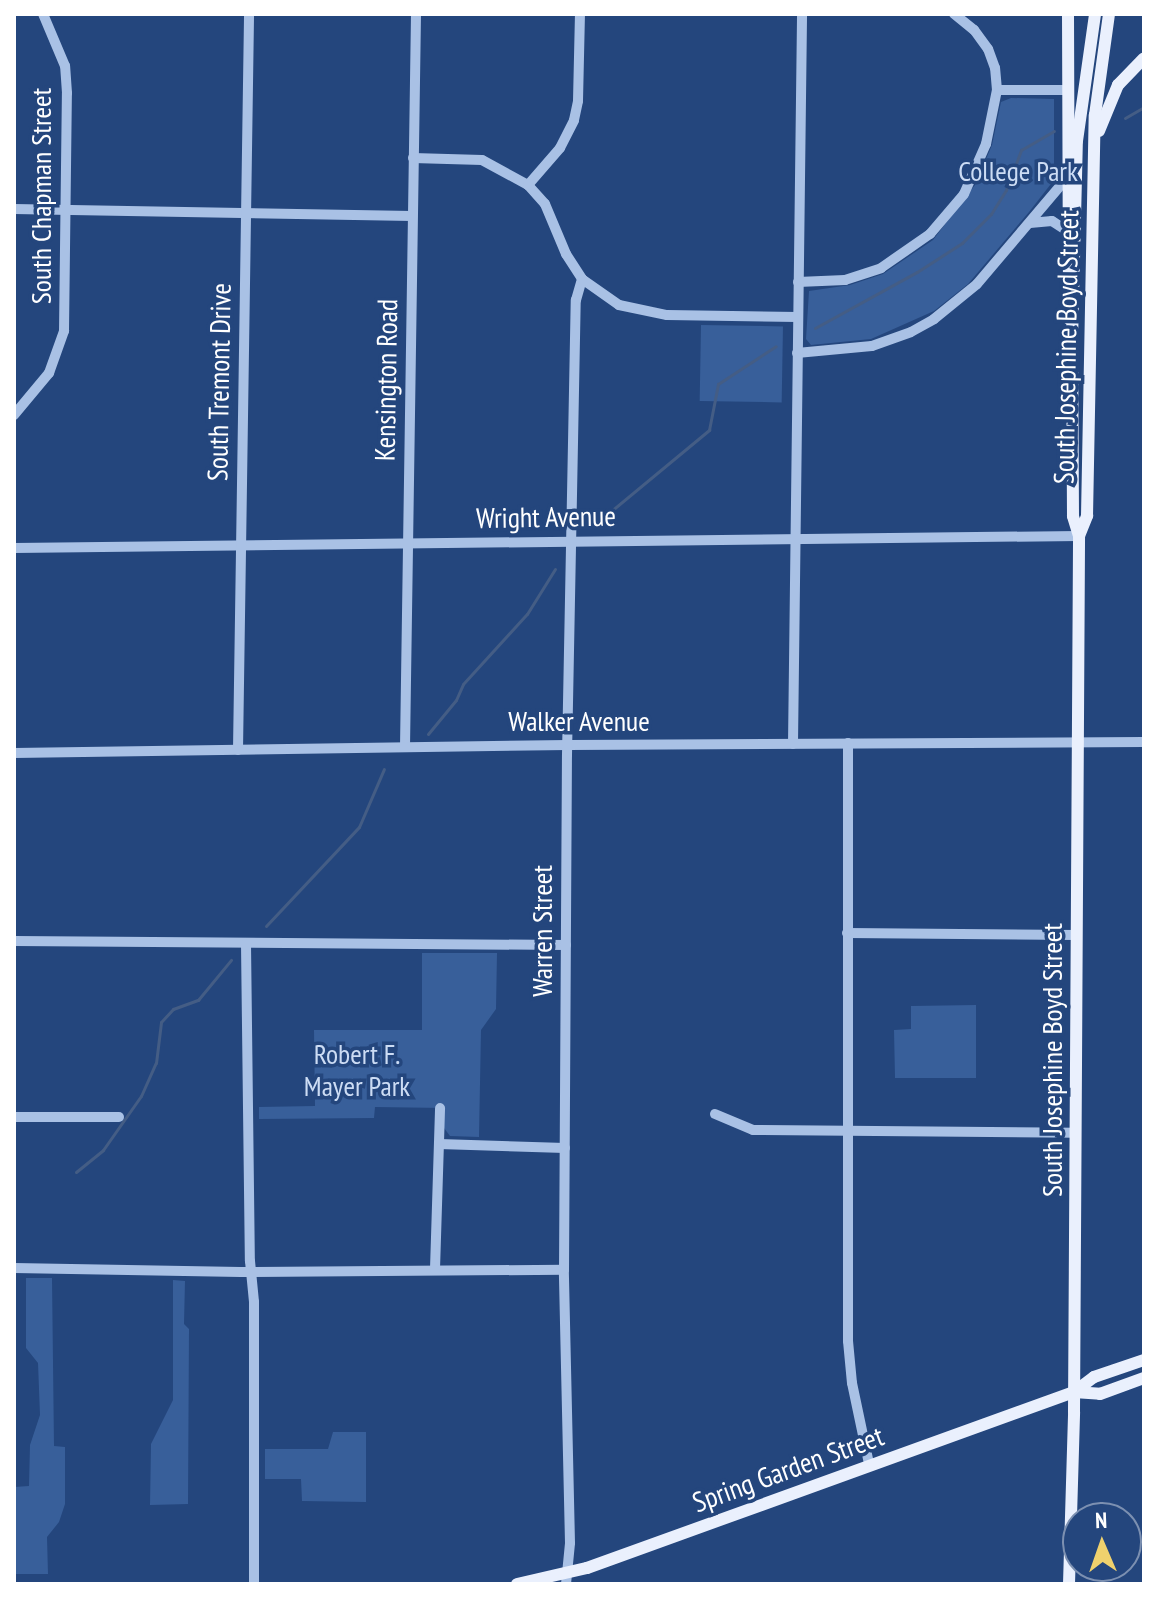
<!DOCTYPE html>
<html>
<head>
<meta charset="utf-8">
<style>
  body { margin:0 }
  #map { position:relative; width:1158px; height:1598px; overflow:hidden; background:#24467d; font-family:"PT Sans Narrow",sans-serif }
  div>[style] { position:absolute }
  .green>* { inset:0; background:#385f9a; transform-origin:0 0 }
  .stream>* { height:3px; margin:-1.5px; padding:0 1.5px; transform-origin:1.5px; border-radius:1.5px; background:#445d85 }
  .minor>* { height:10px; margin:-5px; padding:0 5px; transform-origin:5px; border-radius:5px; background:#a9c1e5 }
  .major>* { height:12px; margin:-6px; padding:0 6px; transform-origin:6px; border-radius:6px; background:#eaf0fd }
  span { translate:-50% -50%; white-space:nowrap; text-align:center; line-height:1.15; -webkit-text-stroke:7px #24467d; paint-order:stroke }
  .park-label { font-size:28px; color:#ccdcf4 }
  .street-label { font-size:28px; color:#fff }
  .frame { position:absolute; inset:0; border:16px solid #fff; pointer-events:none }
  .north { position:absolute; left:1062px; top:1502px; width:80px; height:80px; box-sizing:border-box; background:#24467d; border:2px solid #7c90b1; border-radius:50%; rotate:358deg; font-size:22px; font-weight:700; line-height:32px; text-align:center; color:#fff }
  .north::after { content:''; display:block; margin:auto; width:28px; height:36px; background:#efd16d; clip-path:polygon(50% 0,100% 100%,50% 72%,0 100%) }
</style>
</head>
<body>
<div id="map">
  <div class="green">
    <i style="clip-path:polygon(1011px 98px,1054px 99px,1054px 180px,1029px 212px,968px 284px,934px 311px,871px 339px,811px 345px,806px 339px,809px 291px,850px 285px,883px 274px,933px 240px,975px 185px,992px 145px,1001px 102px)"></i>
    <i style="left:701px;top:325px;width:82px;height:76px;rotate:1deg"></i>
    <i style="clip-path:polygon(422px 953px,497px 953px,496px 1009px,481px 1030px,479px 1137px,450px 1136px,444px 1128px,444px 1108px,375px 1107px,374px 1118px,259px 1119px,259px 1107px,315px 1106px,314px 1030px,422px 1030px)"></i>
    <i style="clip-path:polygon(976px 1005px,976px 1078px,895px 1078px,894px 1030px,911px 1029px,911px 1006px)"></i>
    <i style="clip-path:polygon(26px 1278px,52px 1278px,54px 1446px,65px 1447px,65px 1504px,59px 1522px,47px 1537px,48px 1574px,14px 1574px,14px 1487px,29px 1486px,30px 1445px,40px 1415px,38px 1363px,26px 1348px)"></i>
    <i style="clip-path:polygon(173px 1280px,185px 1281px,184px 1324px,189px 1329px,188px 1504px,150px 1505px,151px 1444px,173px 1400px)"></i>
    <i style="clip-path:polygon(333px 1432px,366px 1432px,366px 1502px,302px 1501px,301px 1479px,265px 1479px,265px 1449px,328px 1449px)"></i>
  </div>
  <div class="stream">
    <i style="left:1125px;top:118px;width:22px;rotate:-30deg"></i>
    <i style="left:815px;top:328px;width:116px;rotate:-28.8deg"></i>
    <i style="left:917px;top:272px;width:54px;rotate:-32.8deg"></i>
    <i style="left:962px;top:243px;width:41px;rotate:-45deg"></i>
    <i style="left:991px;top:214px;width:28px;rotate:-58deg"></i>
    <i style="left:1006px;top:190px;width:43px;rotate:-69.4deg"></i>
    <i style="left:1021px;top:150px;width:38px;rotate:-30deg"></i>
    <i style="left:593px;top:526px;width:151px;rotate:-39.6deg"></i>
    <i style="left:709px;top:430px;width:47px;rotate:-78.9deg"></i>
    <i style="left:718px;top:384px;width:69px;rotate:-33.2deg"></i>
    <i style="left:428px;top:734px;width:44px;rotate:-50.5deg"></i>
    <i style="left:456px;top:700px;width:17px;rotate:-66deg"></i>
    <i style="left:463px;top:684px;width:95px;rotate:-47.6deg"></i>
    <i style="left:527px;top:614px;width:53px;rotate:-58.1deg"></i>
    <i style="left:266px;top:926px;width:136px;rotate:-46.8deg"></i>
    <i style="left:359px;top:827px;width:63px;rotate:-66.7deg"></i>
    <i style="left:76px;top:1172px;width:35px;rotate:-39deg"></i>
    <i style="left:103px;top:1150px;width:66px;rotate:-54.9deg"></i>
    <i style="left:141px;top:1096px;width:36px;rotate:-66deg"></i>
    <i style="left:156px;top:1063px;width:41px;rotate:-83deg"></i>
    <i style="left:161px;top:1022px;width:18px;rotate:-47deg"></i>
    <i style="left:173px;top:1009px;width:27px;rotate:-20deg"></i>
    <i style="left:198px;top:1000px;width:52px;rotate:-50.5deg"></i>
  </div>
  <div class="minor">
    <i style="left:997px;top:90px;width:71px"></i>
    <i style="left:413px;top:158px;width:69px;rotate:1.7deg"></i>
    <i style="left:482px;top:160px;width:52px;rotate:28.5deg"></i>
    <i style="left:528px;top:185px;width:25px;rotate:48deg"></i>
    <i style="left:545px;top:204px;width:54px;rotate:67.2deg"></i>
    <i style="left:566px;top:254px;width:30px;rotate:57deg"></i>
    <i style="left:582px;top:279px;width:45px;rotate:35.1deg"></i>
    <i style="left:619px;top:305px;width:49px;rotate:11.8deg"></i>
    <i style="left:667px;top:315px;width:131px;rotate:0.9deg"></i>
    <i style="left:528px;top:185px;width:49px;rotate:-49.1deg"></i>
    <i style="left:560px;top:148px;width:31px;rotate:-63deg"></i>
    <i style="left:574px;top:120px;width:19px;rotate:-78deg"></i>
    <i style="left:578px;top:101px;width:87px;rotate:-88.7deg"></i>
    <i style="left:14px;top:209px;width:398px;rotate:1deg"></i>
    <i style="left:1030px;top:223px;width:22px;rotate:-5deg"></i>
    <i style="left:1052px;top:221px;width:17px;rotate:33deg"></i>
    <i style="left:798px;top:282px;width:47px;rotate:-2.4deg"></i>
    <i style="left:845px;top:280px;width:38px;rotate:-18deg"></i>
    <i style="left:881px;top:268px;width:60px;rotate:-34.8deg"></i>
    <i style="left:930px;top:234px;width:52px;rotate:-49.6deg"></i>
    <i style="left:964px;top:194px;width:55px;rotate:-66.3deg"></i>
    <i style="left:986px;top:144px;width:55px;rotate:-78.5deg"></i>
    <i style="left:997px;top:90px;width:22px;rotate:-95deg"></i>
    <i style="left:995px;top:68px;width:20px;rotate:-110deg"></i>
    <i style="left:988px;top:49px;width:24px;rotate:-126deg"></i>
    <i style="left:974px;top:30px;width:26px;rotate:-141deg"></i>
    <i style="left:797px;top:353px;width:75px;rotate:-5.3deg"></i>
    <i style="left:872px;top:346px;width:41px;rotate:-19.7deg"></i>
    <i style="left:911px;top:332px;width:26px;rotate:-29deg"></i>
    <i style="left:934px;top:319px;width:55px;rotate:-39.1deg"></i>
    <i style="left:977px;top:284px;width:138px;rotate:-49.7deg"></i>
    <i style="left:14px;top:415px;width:55px;rotate:-50.2deg"></i>
    <i style="left:49px;top:373px;width:45px;rotate:-70.3deg"></i>
    <i style="left:64px;top:331px;width:238px;rotate:-89.3deg"></i>
    <i style="left:67px;top:93px;width:27px;rotate:-94deg"></i>
    <i style="left:65px;top:66px;width:56px;rotate:-112.9deg"></i>
    <i style="left:14px;top:548px;width:1065px;rotate:-0.65deg"></i>
    <i style="left:848px;top:743px;width:598px;rotate:90deg"></i>
    <i style="left:848px;top:1341px;width:42px;rotate:84.6deg"></i>
    <i style="left:852px;top:1383px;width:83px;rotate:78.1deg"></i>
    <i style="left:793px;top:744px;width:730px;rotate:-89.29deg"></i>
    <i style="left:405px;top:747px;width:733px;rotate:-89.14deg"></i>
    <i style="left:238px;top:750px;width:736px;rotate:-89.14deg"></i>
    <i style="left:14px;top:753px;width:554px;rotate:-0.83deg"></i>
    <i style="left:568px;top:745px;width:576px;rotate:-0.3deg"></i>
    <i style="left:847px;top:933px;width:229px;rotate:0.5deg"></i>
    <i style="left:14px;top:941px;width:552px;rotate:0.42deg"></i>
    <i style="left:246px;top:944px;width:317px;rotate:89.3deg"></i>
    <i style="left:250px;top:1261px;width:41px;rotate:84.4deg"></i>
    <i style="left:254px;top:1302px;width:282px;rotate:90deg"></i>
    <i style="left:715px;top:1114px;width:41px;rotate:22.8deg"></i>
    <i style="left:753px;top:1130px;width:323px;rotate:0.5deg"></i>
    <i style="left:14px;top:1117px;width:105px"></i>
    <i style="left:439px;top:1144px;width:126px;rotate:1.8deg"></i>
    <i style="left:14px;top:1268px;width:227px;rotate:1deg"></i>
    <i style="left:241px;top:1272px;width:323px;rotate:-0.4deg"></i>
    <i style="left:435px;top:1269px;width:161px;rotate:-88.2deg"></i>
    <i style="left:566px;top:1584px;width:41px;rotate:-84.4deg"></i>
    <i style="left:570px;top:1543px;width:273px;rotate:-91.3deg"></i>
    <i style="left:564px;top:1270px;width:515px;rotate:-89.67deg"></i>
    <i style="left:567px;top:755px;width:455px;rotate:-88.9deg"></i>
    <i style="left:576px;top:300px;width:22px;rotate:-74deg"></i>
  </div>
  <div class="major">
    <i style="left:1068px;top:14px;width:305px;rotate:89.8deg"></i>
    <i style="left:1099px;top:131px;width:50px;rotate:-67.6deg"></i>
    <i style="left:1118px;top:85px;width:37px;rotate:-46deg"></i>
    <i style="left:1079px;top:536px;width:22px;rotate:-68deg"></i>
    <i style="left:1087px;top:516px;width:401px;rotate:-88.9deg"></i>
    <i style="left:1095px;top:115px;width:102px;rotate:-82.1deg"></i>
    <i style="left:1074px;top:1392px;width:26px;rotate:4deg"></i>
    <i style="left:1100px;top:1394px;width:47px;rotate:-20deg"></i>
    <i style="left:517px;top:1584px;width:72px;rotate:-12.9deg"></i>
    <i style="left:587px;top:1568px;width:518px;rotate:-19.87deg"></i>
    <i style="left:1074px;top:1392px;width:25px;rotate:-37deg"></i>
    <i style="left:1094px;top:1377px;width:53px;rotate:-18.8deg"></i>
    <i style="left:1069px;top:1584px;width:172px;rotate:-88.3deg"></i>
    <i style="left:1074px;top:1412px;width:876px;rotate:-89.67deg"></i>
    <i style="left:1079px;top:536px;width:21px;rotate:-107deg"></i>
    <i style="left:1073px;top:516px;width:175px;rotate:-90.3deg"></i>
    <i style="left:1072px;top:341px;width:200px;rotate:-88.6deg"></i>
    <i style="left:1077px;top:141px;width:128px;rotate:-81.9deg"></i>
  </div>
  <div class="park-label">
    <span style="left:1018px;top:171px">College Park</span>
    <span style="left:357px;top:1070px">Robert F.<br>Mayer Park</span>
  </div>
  <div class="street-label">
    <span style="left:41px;top:196px;rotate:-90deg">South Chapman Street</span>
    <span style="left:1066px;top:347px;rotate:-89deg">South Josephine Boyd Street</span>
    <span style="left:386px;top:380px;rotate:-89deg">Kensington Road</span>
    <span style="left:219px;top:382px;rotate:-89deg">South Tremont Drive</span>
    <span style="left:546px;top:517px;rotate:-1deg">Wright Avenue</span>
    <span style="left:579px;top:721px">Walker Avenue</span>
    <span style="left:542px;top:931px;rotate:-90deg">Warren Street</span>
    <span style="left:1052px;top:1060px;rotate:-90deg">South Josephine Boyd Street</span>
    <span style="left:788px;top:1469px;rotate:-20deg">Spring Garden Street</span>
  </div>
  <div class="frame"></div>
  <div class="north">N</div>
</div>
</body>
</html>
